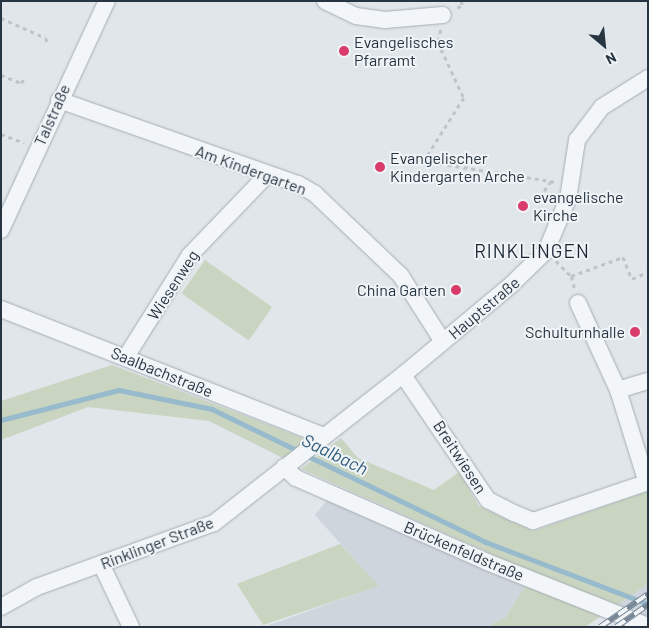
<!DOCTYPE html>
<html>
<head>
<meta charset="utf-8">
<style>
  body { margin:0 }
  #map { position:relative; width:649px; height:628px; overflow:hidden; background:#e0e6ea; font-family:Barlow,sans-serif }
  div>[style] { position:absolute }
  .built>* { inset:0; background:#ced5dc }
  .green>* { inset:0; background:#c9d5c1; transform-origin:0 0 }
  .stream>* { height:4.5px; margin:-2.25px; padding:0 2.25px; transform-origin:2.25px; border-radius:2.25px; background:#98bacd }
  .path>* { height:2.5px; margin-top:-1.25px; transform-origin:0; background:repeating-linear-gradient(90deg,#bec4c9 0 4px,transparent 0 8px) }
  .roads { filter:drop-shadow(0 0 1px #a5adb5) drop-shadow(0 0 1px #a5adb5) }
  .minor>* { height:16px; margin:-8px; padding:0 8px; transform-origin:8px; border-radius:8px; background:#f3f6f8 }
  .rail>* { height:5.5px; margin-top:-2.75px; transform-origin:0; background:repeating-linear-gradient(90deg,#f0f4f7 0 11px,#788795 0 22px); box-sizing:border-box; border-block:1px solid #788795 }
  .dots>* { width:14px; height:14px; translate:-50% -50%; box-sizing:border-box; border:2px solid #f0f4f7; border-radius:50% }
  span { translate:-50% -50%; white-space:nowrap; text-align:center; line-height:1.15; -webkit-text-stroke:4px #f0f4f7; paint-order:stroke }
  .poi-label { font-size:16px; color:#273543 }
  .left { translate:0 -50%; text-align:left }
  .right { translate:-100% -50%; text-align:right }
  .street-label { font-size:16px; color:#273543 }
  .water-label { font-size:18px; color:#2e5b7a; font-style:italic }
  .quarter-label { font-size:19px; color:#1a2634; letter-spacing:1px }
  .frame { position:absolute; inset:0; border:2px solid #273543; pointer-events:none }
  .north { position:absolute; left:579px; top:20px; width:50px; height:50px; -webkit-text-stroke:4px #f0f4f7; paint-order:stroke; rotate:152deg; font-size:14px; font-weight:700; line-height:20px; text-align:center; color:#273543 }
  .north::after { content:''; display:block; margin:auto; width:18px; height:22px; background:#273543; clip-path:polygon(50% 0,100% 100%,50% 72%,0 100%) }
</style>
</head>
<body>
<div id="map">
  <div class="built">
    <i style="clip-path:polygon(338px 487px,534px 573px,505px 618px,486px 627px,264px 627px,378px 586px,315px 515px)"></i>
    <i style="clip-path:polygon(648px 584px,648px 615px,626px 627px,604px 614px)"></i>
  </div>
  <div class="green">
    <i style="left:205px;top:260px;width:82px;height:41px;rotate:35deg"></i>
    <i style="clip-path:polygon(112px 365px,308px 440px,285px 459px,209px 421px,88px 407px,1px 440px,1px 401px)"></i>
    <i style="clip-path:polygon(341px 438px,358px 458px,434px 490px,459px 472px,479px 506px,533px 531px,648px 491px,648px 584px,585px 627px,486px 627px,505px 618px,534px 573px,301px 469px)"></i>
    <i style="clip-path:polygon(340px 544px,379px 586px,263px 625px,237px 584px)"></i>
  </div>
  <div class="stream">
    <i style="left:1px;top:420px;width:122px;rotate:-14.3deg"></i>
    <i style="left:119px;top:390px;width:95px;rotate:11.5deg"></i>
    <i style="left:212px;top:409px;width:97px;rotate:25.8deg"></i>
    <i style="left:306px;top:455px;width:200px;rotate:25.8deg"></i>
    <i style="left:486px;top:542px;width:173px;rotate:20.9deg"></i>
  </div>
  <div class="path">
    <i style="left:457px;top:8px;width:6px;rotate:-31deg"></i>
    <i style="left:462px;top:5px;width:4px;rotate:-104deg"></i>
    <i style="left:1px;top:18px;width:49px;rotate:24deg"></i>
    <i style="left:46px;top:38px;width:4px;rotate:76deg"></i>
    <i style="left:441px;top:30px;width:12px;rotate:104deg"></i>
    <i style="left:438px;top:42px;width:62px;rotate:65.1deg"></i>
    <i style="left:464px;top:98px;width:75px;rotate:122.4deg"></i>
    <i style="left:424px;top:161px;width:134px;rotate:9deg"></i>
    <i style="left:1px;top:75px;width:22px;rotate:22deg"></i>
    <i style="left:21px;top:83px;width:6px;rotate:-51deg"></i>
    <i style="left:1px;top:134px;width:25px;rotate:21deg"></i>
    <i style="left:544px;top:191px;width:12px;rotate:-55deg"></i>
    <i style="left:556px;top:261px;width:21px;rotate:45deg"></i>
    <i style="left:574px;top:288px;width:12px;rotate:-104deg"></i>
    <i style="left:571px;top:276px;width:55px;rotate:-20.1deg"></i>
    <i style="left:623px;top:257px;width:24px;rotate:68deg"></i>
    <i style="left:632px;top:279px;width:17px;rotate:-24deg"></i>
  </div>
  <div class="roads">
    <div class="minor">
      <i style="left:325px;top:1px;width:34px;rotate:26deg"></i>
      <i style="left:356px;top:16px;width:29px;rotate:8deg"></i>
      <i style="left:385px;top:20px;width:58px;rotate:-4.9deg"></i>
      <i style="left:59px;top:100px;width:253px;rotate:19.4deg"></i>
      <i style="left:298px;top:184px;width:20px;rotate:30deg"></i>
      <i style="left:315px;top:194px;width:119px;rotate:43.6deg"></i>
      <i style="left:401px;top:276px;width:78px;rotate:57.5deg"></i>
      <i style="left:1px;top:230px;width:252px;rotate:-65.2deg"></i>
      <i style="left:578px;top:303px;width:96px;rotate:65.3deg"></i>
      <i style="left:1px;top:309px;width:346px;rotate:21.5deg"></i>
      <i style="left:126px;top:357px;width:120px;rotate:-57.9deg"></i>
      <i style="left:190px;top:255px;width:111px;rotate:-46.1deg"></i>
      <i style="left:403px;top:375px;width:151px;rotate:55.8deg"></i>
      <i style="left:488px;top:500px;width:29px;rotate:27deg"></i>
      <i style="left:514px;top:513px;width:21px;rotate:23deg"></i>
      <i style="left:533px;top:521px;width:121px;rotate:-18.7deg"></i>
      <i style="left:284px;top:467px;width:16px;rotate:43deg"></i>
      <i style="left:296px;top:478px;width:209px;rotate:23.7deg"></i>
      <i style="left:487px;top:562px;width:173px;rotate:21.7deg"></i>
      <i style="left:647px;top:483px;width:97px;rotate:-107.3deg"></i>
      <i style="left:618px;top:390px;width:31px;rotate:-17deg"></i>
      <i style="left:101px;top:564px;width:70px;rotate:64.5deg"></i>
      <i style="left:1px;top:607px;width:41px;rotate:-29.1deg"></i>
      <i style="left:37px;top:587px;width:188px;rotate:-19.9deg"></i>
      <i style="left:214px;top:523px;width:240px;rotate:-38.1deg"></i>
      <i style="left:403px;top:375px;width:141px;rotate:-39.8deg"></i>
      <i style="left:511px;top:285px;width:49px;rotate:-44.2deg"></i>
      <i style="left:546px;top:251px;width:56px;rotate:-67.1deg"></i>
      <i style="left:568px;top:199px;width:60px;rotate:-81.3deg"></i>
      <i style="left:577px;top:140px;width:41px;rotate:-52.9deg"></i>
      <i style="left:602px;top:107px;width:54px;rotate:-32.2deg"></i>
    </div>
  </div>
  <div class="rail">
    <i style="left:600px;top:627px;width:58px;rotate:-34.5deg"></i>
    <i style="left:616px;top:627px;width:39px;rotate:-35deg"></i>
  </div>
  <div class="dots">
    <i style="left:344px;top:51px;background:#d93b6a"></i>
    <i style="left:380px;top:167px;background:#d93b6a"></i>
    <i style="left:523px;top:206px;background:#d93b6a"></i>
    <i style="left:456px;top:290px;background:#d93b6a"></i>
    <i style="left:635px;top:332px;background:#d93b6a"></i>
  </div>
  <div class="poi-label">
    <span class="left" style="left:354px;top:51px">Evangelisches<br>Pfarramt</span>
    <span class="left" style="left:390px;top:167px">Evangelischer<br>Kindergarten Arche</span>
    <span class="left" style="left:533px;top:206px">evangelische<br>Kirche</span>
    <span class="right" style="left:446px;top:290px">China Garten</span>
    <span class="right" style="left:625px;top:332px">Schulturnhalle</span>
  </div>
  <div class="street-label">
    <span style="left:52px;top:115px;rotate:-66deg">Talstraße</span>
    <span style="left:251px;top:170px;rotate:20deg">Am Kindergarten</span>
    <span style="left:173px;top:285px;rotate:-57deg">Wiesenweg</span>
    <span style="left:484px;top:308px;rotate:-40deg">Hauptstraße</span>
    <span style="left:162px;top:372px;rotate:22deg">Saalbachstraße</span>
    <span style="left:460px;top:457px;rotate:57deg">Breitwiesen</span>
    <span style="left:157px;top:543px;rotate:-21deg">Rinklinger Straße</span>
    <span style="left:464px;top:551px;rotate:23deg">Brückenfeldstraße</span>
  </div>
  <div class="water-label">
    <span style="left:335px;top:454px;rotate:26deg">Saalbach</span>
  </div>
  <div class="quarter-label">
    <span style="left:532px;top:251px">RINKLINGEN</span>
  </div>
  <div class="frame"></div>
  <div class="north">N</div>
</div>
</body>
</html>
